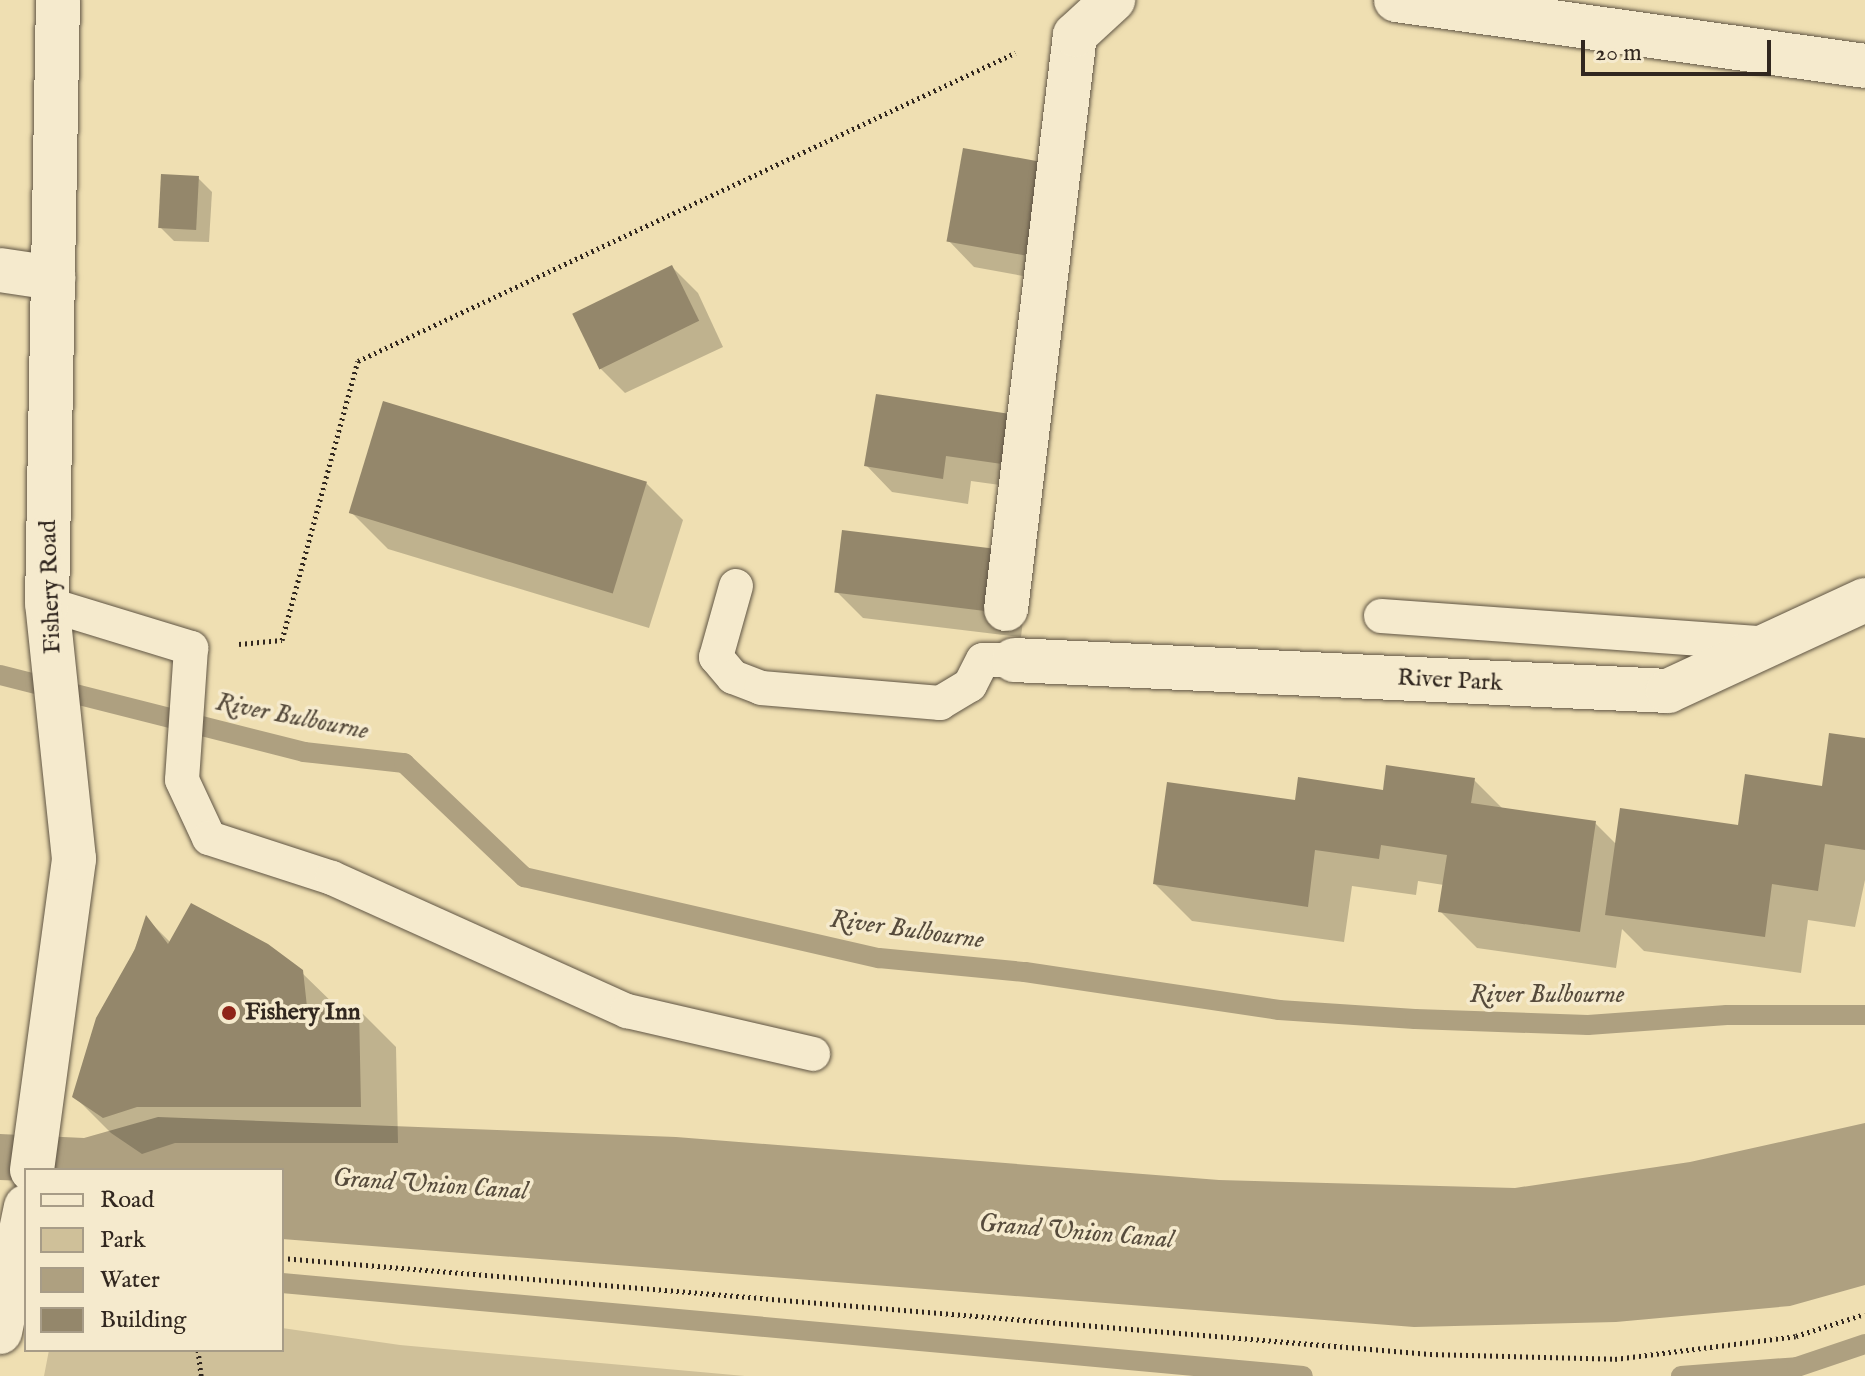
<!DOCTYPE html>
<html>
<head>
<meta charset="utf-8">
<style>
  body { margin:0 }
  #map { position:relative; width:1865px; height:1376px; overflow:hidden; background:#efdfb2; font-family:"IM FELL English",serif }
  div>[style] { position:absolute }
  .green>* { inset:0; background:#cfc099 }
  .water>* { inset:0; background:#aea080 }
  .shadow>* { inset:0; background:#0003 }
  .stream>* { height:20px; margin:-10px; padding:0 10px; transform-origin:10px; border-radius:10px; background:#aea080 }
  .building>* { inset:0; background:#94876b; transform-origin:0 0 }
  .path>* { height:5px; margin-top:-2.5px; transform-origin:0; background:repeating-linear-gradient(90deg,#31271f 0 2px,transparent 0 6px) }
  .roads { filter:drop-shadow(0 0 2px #605544) drop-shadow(0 0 2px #605544) }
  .lane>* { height:34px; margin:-17px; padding:0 17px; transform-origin:17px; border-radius:17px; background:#f5eacd }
  .street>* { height:44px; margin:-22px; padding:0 22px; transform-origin:22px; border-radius:22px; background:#f5eacd }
  .secondary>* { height:44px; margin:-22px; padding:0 22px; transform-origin:22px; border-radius:22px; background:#f5eacd }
  .dots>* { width:22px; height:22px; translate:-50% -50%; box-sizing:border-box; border:4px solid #f5eacd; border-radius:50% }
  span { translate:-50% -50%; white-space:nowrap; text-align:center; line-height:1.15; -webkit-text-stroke:7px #f5eacd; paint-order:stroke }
  .street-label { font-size:24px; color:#31271f }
  .poi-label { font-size:24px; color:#31271f; font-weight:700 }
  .left { translate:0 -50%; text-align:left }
  .water-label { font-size:26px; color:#564b3c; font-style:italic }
  .legend { position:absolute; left:24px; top:1168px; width:260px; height:184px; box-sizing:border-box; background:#f5eacd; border:2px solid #a79c87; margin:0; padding:10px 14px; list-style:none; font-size:24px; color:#31271f }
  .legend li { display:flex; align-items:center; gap:16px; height:40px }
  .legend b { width:40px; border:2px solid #a79c87 }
  .scale { position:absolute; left:1581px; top:40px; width:190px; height:36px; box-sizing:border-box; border:4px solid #31271f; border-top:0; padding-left:10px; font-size:24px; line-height:28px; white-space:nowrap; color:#31271f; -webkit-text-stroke:6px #f5eacd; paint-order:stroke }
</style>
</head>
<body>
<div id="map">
  <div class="green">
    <i style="clip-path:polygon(282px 1328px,400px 1345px,745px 1376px,44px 1376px,49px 1350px,282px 1350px)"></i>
  </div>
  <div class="water">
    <i style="clip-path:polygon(158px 1117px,676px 1137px,1219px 1180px,1515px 1188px,1690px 1162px,1865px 1123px,1865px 1285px,1790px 1306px,1616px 1322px,1414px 1327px,282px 1239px,282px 1170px,26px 1170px,26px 1181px,0 1180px,0 1134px,84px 1138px)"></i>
  </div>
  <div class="shadow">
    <i style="clip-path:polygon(1041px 163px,1051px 281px,974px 267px,948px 240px)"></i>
    <i style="clip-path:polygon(198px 178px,212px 192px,209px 242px,174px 241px,161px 228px)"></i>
    <i style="clip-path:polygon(672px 267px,698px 293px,723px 347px,625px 393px,599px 367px)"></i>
    <i style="clip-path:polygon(1016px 417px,1035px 490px,971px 481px,968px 504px,892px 492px,866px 465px)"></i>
    <i style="clip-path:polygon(646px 483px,683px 520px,649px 628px,388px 549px,351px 512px)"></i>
    <i style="clip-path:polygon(1028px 578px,1021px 637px,863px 618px,837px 592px)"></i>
    <i style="clip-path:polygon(1865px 740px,1865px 880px,1855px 927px,1808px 920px,1801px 973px,1644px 951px,1622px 929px,1616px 968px,1477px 948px,1440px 911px,1444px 885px,1418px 881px,1416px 895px,1352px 886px,1344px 942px,1192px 921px,1155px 884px,1297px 803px,1474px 780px,1503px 809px,1595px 823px,1617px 845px,1739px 827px,1824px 788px)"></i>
    <i style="clip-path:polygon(147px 919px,171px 943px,301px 972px,340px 1010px,359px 1010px,396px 1047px,398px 1143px,175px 1143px,142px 1154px,111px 1133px,74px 1096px)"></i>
  </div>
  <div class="stream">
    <i style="left:0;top:675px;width:314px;rotate:14.2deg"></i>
    <i style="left:304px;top:752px;width:101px;rotate:6.3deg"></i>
    <i style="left:404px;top:763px;width:166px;rotate:43.5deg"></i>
    <i style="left:524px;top:877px;width:364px;rotate:12.9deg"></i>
    <i style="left:879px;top:958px;width:147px;rotate:5.5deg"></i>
    <i style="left:1025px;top:972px;width:257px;rotate:8.5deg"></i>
    <i style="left:1279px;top:1010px;width:136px;rotate:3.8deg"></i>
    <i style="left:1415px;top:1019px;width:173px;rotate:2deg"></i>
    <i style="left:1588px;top:1025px;width:139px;rotate:-4.1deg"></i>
    <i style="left:1727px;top:1015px;width:138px"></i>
    <i style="left:282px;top:1283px;width:1025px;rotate:5.2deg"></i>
    <i style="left:1681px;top:1376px;width:116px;rotate:-4.4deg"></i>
    <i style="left:1797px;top:1367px;width:72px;rotate:-18.7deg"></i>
  </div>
  <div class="building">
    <i style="left:963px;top:148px;width:80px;height:95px;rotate:10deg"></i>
    <i style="left:161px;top:174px;width:38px;height:54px;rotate:3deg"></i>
    <i style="left:672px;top:265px;width:62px;height:111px;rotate:64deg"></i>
    <i style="clip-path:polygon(876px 394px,1017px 415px,1009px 465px,946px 456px,943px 479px,864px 466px)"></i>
    <i style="left:383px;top:401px;width:276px;height:117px;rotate:17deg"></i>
    <i style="left:842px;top:530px;width:162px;height:63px;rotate:7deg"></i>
    <i style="clip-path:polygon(1829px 733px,1865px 738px,1865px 850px,1825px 844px,1818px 891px,1772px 884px,1765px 937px,1605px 915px,1620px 808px,1738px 825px,1745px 774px,1822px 786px)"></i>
    <i style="clip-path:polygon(1386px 765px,1475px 778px,1471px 803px,1596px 821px,1580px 932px,1438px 912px,1447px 855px,1381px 845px,1379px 859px,1315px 850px,1308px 907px,1153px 884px,1167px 782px,1295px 800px,1298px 777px,1383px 790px)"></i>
    <i style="clip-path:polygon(191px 903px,268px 944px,303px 970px,307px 1007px,359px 1008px,361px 1107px,137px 1107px,103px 1118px,72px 1097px,96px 1018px,135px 949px,146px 915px,168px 944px)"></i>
  </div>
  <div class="path">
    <i style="left:239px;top:644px;width:43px;rotate:-5.3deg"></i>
    <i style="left:282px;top:640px;width:289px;rotate:-74.8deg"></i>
    <i style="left:358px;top:361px;width:726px;rotate:-25.12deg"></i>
    <i style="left:282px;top:1258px;width:1152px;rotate:4.78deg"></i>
    <i style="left:1430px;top:1354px;width:185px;rotate:1.5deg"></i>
    <i style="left:1615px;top:1359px;width:182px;rotate:-7.2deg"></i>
    <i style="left:1796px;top:1336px;width:72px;rotate:-17.7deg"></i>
    <i style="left:198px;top:1350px;width:26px;rotate:83deg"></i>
  </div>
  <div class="roads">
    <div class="lane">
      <i style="left:736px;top:586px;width:74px;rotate:105.7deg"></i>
      <i style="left:716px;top:657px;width:26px;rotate:50deg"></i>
      <i style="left:733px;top:677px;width:30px;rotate:21deg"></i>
      <i style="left:761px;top:688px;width:180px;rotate:4.8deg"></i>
      <i style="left:940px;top:703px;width:35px;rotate:-31deg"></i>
      <i style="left:970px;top:685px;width:28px;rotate:-63deg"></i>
      <i style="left:983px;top:660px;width:31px"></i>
      <i style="left:47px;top:604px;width:151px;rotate:17deg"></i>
      <i style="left:191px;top:648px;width:132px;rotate:93.9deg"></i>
      <i style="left:182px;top:780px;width:64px;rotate:65deg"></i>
      <i style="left:209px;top:838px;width:129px;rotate:18deg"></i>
      <i style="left:332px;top:878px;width:324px;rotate:24.3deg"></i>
      <i style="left:627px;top:1011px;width:191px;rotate:13deg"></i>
      <i style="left:1381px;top:616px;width:388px;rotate:4.1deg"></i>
    </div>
    <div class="street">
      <i style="left:1396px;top:0;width:474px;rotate:8deg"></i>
      <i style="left:0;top:270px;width:54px;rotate:8.6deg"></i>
      <i style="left:1006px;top:609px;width:578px;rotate:-83.15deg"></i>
      <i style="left:1075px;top:35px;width:52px;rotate:-42.6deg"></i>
      <i style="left:1014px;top:660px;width:655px;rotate:2.71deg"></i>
      <i style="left:1668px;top:691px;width:217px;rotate:-24.8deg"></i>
    </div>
    <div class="secondary">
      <i style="left:32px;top:1170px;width:314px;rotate:-82.3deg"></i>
      <i style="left:74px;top:859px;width:256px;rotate:-96deg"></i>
      <i style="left:47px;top:604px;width:604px;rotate:-88.96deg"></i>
      <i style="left:0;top:1332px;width:128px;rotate:-78.3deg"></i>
    </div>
  </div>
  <div class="dots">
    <i style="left:229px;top:1013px;background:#8f2418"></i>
  </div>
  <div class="street-label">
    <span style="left:51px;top:587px;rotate:-92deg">Fishery Road</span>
    <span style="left:1450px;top:681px;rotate:3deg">River Park</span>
  </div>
  <div class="poi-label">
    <span class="left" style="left:245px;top:1013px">Fishery Inn</span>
  </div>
  <div class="water-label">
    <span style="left:292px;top:717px;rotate:11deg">River Bulbourne</span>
    <span style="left:907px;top:930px;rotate:8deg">River Bulbourne</span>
    <span style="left:1547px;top:995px">River Bulbourne</span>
    <span style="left:430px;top:1185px;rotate:4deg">Grand Union Canal</span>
    <span style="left:1076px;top:1232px;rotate:5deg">Grand Union Canal</span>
  </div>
  <ul class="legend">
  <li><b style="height:10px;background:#f5eacd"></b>Road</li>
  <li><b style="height:22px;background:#cfc099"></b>Park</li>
  <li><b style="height:22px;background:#aea080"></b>Water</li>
  <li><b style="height:22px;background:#94876b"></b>Building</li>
  </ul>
  <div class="scale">20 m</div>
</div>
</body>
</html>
